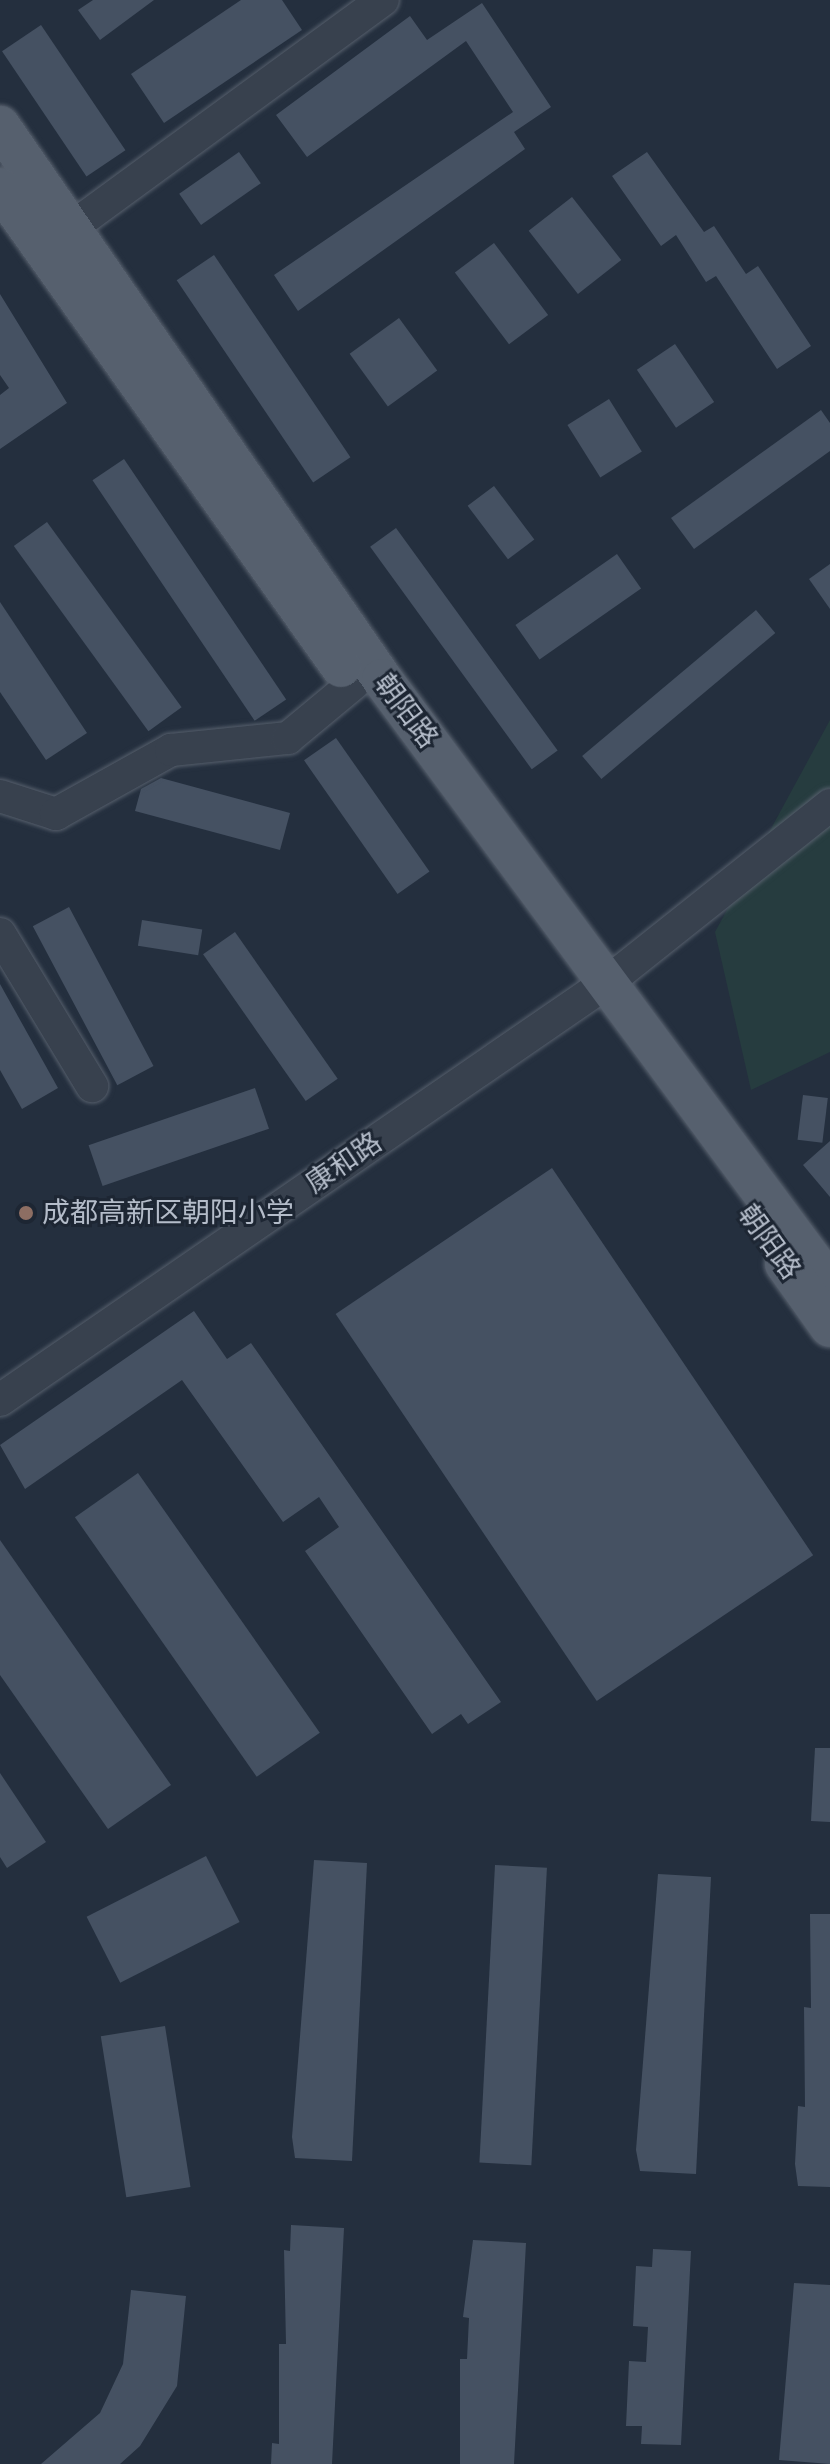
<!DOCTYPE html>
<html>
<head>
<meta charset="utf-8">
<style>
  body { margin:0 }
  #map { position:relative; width:830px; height:2464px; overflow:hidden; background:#242f3e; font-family:Helvetica,"Noto Sans SC",sans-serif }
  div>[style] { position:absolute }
  .green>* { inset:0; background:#263c3f }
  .building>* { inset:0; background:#455162; transform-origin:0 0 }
  .roads { filter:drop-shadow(0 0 2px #565f6c) drop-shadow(0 0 2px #565f6c) }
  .minor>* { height:32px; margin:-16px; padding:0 16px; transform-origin:16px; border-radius:16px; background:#38414e }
  .major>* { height:40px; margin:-20px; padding:0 20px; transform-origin:20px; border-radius:20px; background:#56606e }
  .dots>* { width:22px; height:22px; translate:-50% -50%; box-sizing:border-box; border:4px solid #1d2633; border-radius:50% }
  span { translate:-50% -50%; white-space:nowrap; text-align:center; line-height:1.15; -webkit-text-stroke:6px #1d2633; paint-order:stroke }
  .street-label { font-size:28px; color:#b4bcc9 }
  .poi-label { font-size:28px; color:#b4bcc9 }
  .left { translate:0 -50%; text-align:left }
</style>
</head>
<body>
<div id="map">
  <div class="green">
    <i style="clip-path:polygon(830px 720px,830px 1052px,751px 1090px,715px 932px)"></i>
  </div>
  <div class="building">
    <i style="clip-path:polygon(93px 0,154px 0,100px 40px,78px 10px)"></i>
    <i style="clip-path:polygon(241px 0,282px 0,302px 30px,164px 123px,131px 74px)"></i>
    <i style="clip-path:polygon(482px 3px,551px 107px,514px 132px,525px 149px,298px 311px,274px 275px,513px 112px,466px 41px,307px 157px,276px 115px,410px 16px,427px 40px)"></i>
    <i style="left:41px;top:25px;width:151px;height:47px;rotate:56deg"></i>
    <i style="left:239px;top:152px;width:38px;height:73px;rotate:55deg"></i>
    <i style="clip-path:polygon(647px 152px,704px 232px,714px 226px,746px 274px,758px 266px,811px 346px,777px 369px,716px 276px,706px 282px,676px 235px,661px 246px,612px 176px)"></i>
    <i style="left:572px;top:197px;width:80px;height:55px;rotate:52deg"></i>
    <i style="left:494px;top:243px;width:90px;height:49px;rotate:53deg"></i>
    <i style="left:214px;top:255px;width:244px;height:45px;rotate:56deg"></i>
    <i style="clip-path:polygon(0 294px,67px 403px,0 449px,0 395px,9px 388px,0 375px)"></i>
    <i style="left:399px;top:318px;width:65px;height:61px;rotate:54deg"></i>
    <i style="left:675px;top:344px;width:70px;height:46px;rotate:56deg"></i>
    <i style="left:609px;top:399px;width:62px;height:49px;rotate:58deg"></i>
    <i style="clip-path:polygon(821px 410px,830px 423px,830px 451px,694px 549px,671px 518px)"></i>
    <i style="left:124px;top:459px;width:290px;height:38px;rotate:56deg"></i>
    <i style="left:494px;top:486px;width:67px;height:33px;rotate:53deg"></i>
    <i style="left:47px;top:522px;width:229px;height:41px;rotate:54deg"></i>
    <i style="left:396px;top:528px;width:275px;height:32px;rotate:54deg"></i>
    <i style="left:617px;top:554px;width:42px;height:124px;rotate:55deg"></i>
    <i style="clip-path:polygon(830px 564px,830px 609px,809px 579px)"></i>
    <i style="clip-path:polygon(0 602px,87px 733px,46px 760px,0 692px)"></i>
    <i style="left:756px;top:610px;width:30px;height:227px;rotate:50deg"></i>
    <i style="left:336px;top:738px;width:163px;height:39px;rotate:55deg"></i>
    <i style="clip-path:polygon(161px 778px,290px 813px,280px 850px,135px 811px,141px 789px)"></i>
    <i style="left:69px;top:907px;width:180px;height:41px;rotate:62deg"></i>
    <i style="left:142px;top:920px;width:61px;height:26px;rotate:9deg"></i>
    <i style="left:235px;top:932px;width:179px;height:39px;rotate:55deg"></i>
    <i style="clip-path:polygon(0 984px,58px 1088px,22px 1109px,0 1070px)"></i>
    <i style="left:255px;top:1088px;width:43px;height:176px;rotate:71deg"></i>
    <i style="left:803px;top:1095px;width:25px;height:45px;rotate:7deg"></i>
    <i style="clip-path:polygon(830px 1141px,830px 1197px,803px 1165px)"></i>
    <i style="left:552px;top:1168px;width:467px;height:261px;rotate:56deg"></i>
    <i style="clip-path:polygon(194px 1311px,227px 1359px,251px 1343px,501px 1702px,468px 1724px,461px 1714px,432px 1734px,305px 1551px,339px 1527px,319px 1497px,283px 1522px,182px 1380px,25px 1489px,0 1445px)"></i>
    <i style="left:138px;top:1473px;width:317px;height:77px;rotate:55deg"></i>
    <i style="clip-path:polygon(0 1540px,171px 1785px,108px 1829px,0 1675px)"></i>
    <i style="clip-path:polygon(815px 1748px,830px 1748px,830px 1822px,811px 1821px)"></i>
    <i style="clip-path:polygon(0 1773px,46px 1842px,7px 1868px,0 1857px)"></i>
    <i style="left:206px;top:1856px;width:74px;height:134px;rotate:63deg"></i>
    <i style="clip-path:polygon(314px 1860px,367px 1863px,352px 2161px,295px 2158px,292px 2137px)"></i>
    <i style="left:495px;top:1865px;width:52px;height:298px;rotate:3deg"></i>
    <i style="clip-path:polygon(658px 1874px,711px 1877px,696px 2174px,640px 2171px,636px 2150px)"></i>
    <i style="clip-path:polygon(810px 1914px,830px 1914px,830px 2187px,798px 2186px,795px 2164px,798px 2106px,805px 2107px,804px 2007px,811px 2008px)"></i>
    <i style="left:165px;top:2026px;width:163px;height:65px;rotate:81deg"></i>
    <i style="clip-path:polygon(291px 2225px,344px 2228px,332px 2464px,271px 2464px,272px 2443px,279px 2444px,279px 2344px,286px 2344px,284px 2250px,290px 2251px)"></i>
    <i style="clip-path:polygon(473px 2240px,526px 2243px,514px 2464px,460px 2464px,460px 2359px,467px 2359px,469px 2318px,463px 2317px)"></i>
    <i style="clip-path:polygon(653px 2249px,691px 2251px,681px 2445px,641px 2444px,642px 2426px,626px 2426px,629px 2361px,646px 2362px,648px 2327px,633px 2326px,636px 2266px,652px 2267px)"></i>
    <i style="clip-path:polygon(794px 2283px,830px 2285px,830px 2464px,779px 2460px)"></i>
    <i style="clip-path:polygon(131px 2290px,186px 2296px,177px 2386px,140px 2446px,120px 2464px,41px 2464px,100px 2413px,123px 2364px)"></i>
  </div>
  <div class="roads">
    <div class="minor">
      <i style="left:52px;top:242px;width:410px;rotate:-36.2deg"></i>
      <i style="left:0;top:796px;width:59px;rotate:17.8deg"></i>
      <i style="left:56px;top:814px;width:132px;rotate:-29.1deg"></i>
      <i style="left:171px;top:750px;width:118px;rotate:-5.9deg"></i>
      <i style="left:288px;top:738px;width:85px;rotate:-39.7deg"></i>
      <i style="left:0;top:934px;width:178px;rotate:58.8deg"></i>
      <i style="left:0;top:1400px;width:739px;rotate:-34.53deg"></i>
      <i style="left:609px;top:981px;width:283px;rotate:-38.5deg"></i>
    </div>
    <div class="major">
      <i style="left:0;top:126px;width:672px;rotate:55.36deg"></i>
      <i style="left:382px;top:679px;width:753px;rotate:53.48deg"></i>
      <i style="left:0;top:188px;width:588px;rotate:54.55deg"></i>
      <i style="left:785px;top:1264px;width:77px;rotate:54.5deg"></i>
    </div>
  </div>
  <div class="dots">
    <i style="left:26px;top:1213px;background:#8d6e63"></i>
  </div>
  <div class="street-label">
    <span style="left:406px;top:711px;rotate:53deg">朝阳路</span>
    <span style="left:344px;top:1163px;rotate:-34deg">康和路</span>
    <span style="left:769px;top:1242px;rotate:54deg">朝阳路</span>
  </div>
  <div class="poi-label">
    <span class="left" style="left:42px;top:1213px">成都高新区朝阳小学</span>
  </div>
</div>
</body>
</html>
